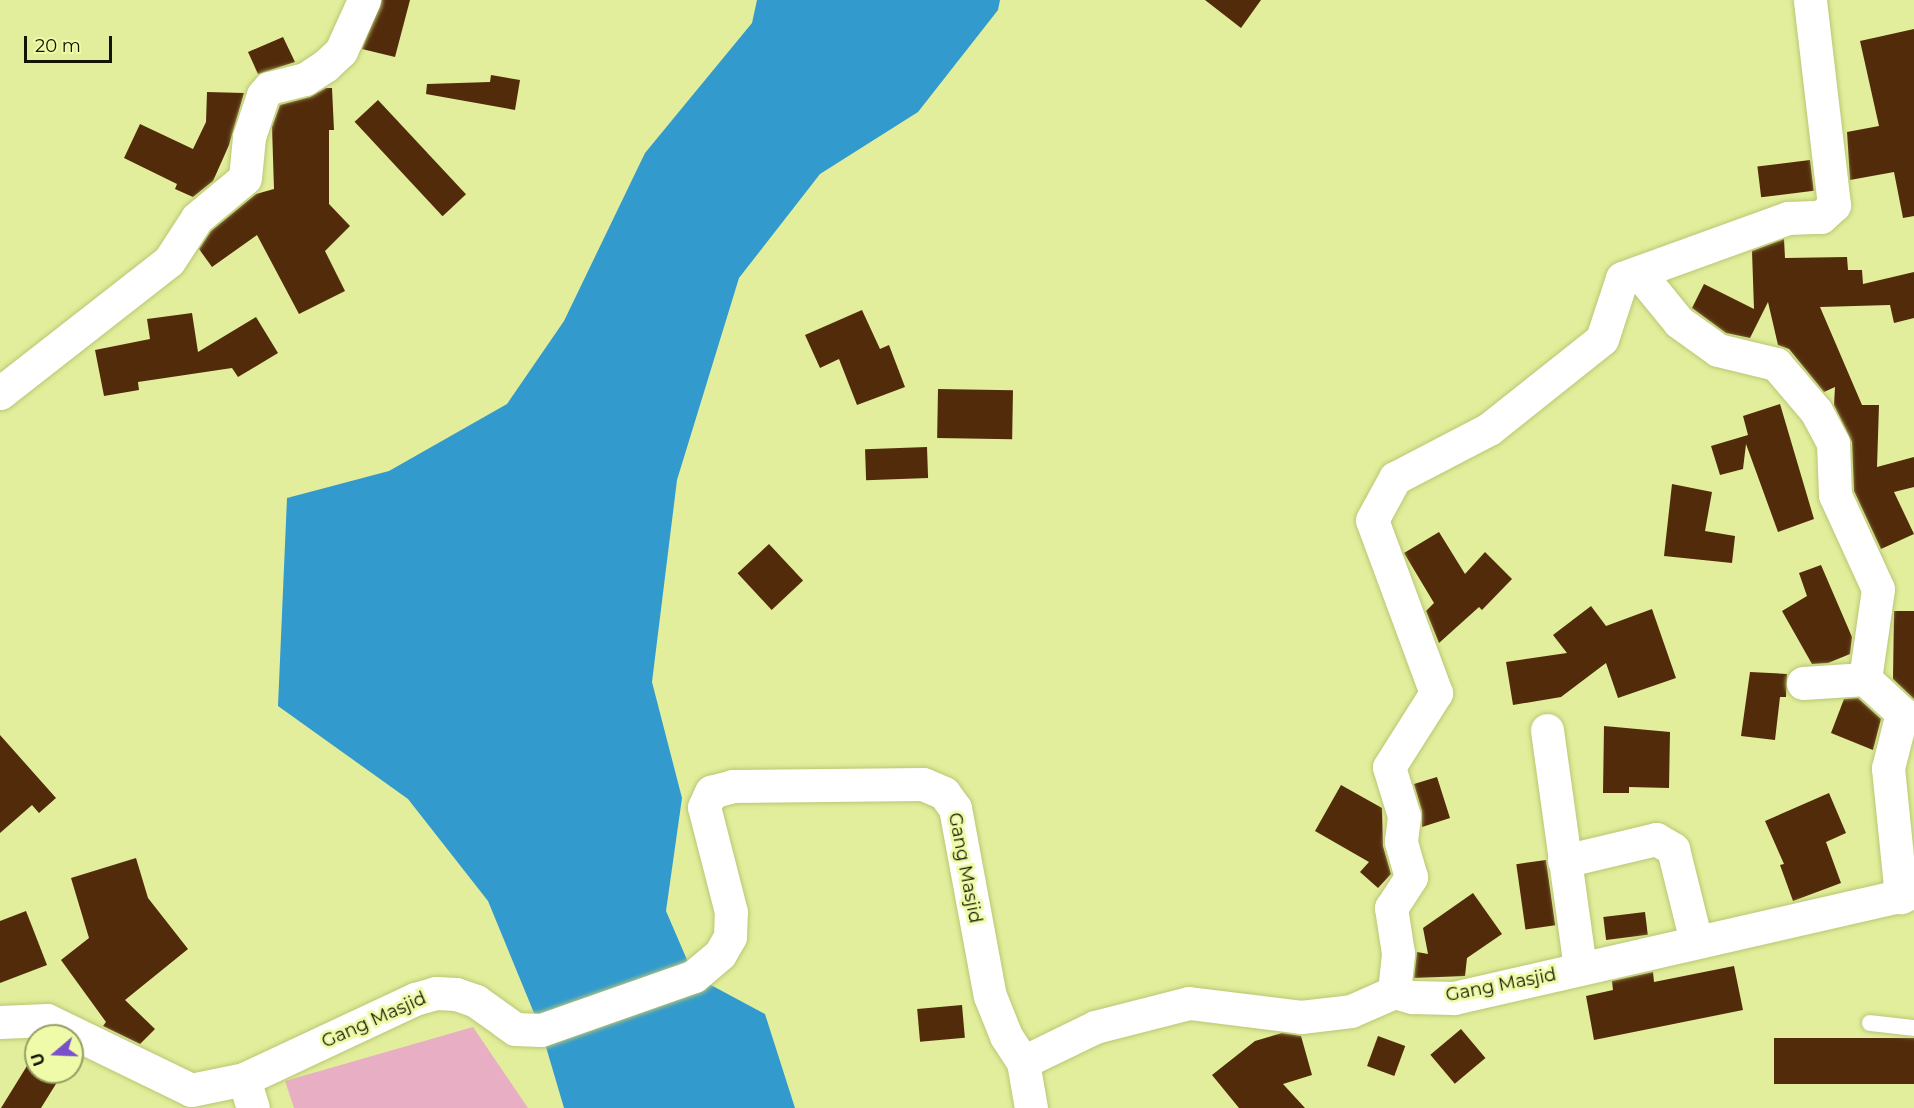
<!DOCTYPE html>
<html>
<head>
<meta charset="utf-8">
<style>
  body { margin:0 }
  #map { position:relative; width:1914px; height:1108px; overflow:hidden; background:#e2ee9b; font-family:Montserrat,sans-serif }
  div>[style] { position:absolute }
  .green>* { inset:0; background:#e8afc4 }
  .water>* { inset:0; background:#339ace }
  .building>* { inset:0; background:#522b0b; transform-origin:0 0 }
  .roads { filter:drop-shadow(0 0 2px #bac674) drop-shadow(0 0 2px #bac674) }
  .service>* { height:16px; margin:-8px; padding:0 8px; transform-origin:8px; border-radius:8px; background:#fff }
  .minor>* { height:33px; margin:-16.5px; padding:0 16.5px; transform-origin:16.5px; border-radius:16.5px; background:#fff }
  span { translate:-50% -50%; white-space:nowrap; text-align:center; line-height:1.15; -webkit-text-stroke:6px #effba8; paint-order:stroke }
  .street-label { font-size:18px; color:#131500 }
  .north { position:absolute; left:24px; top:1024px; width:60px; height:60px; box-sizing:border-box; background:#effba8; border:2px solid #979f65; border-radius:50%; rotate:251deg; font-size:16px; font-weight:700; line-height:24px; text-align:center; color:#131500 }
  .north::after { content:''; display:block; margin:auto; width:21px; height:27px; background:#7950c9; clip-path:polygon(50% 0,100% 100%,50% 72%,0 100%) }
  .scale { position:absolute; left:24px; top:36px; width:88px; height:27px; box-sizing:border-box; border:3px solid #131500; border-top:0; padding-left:8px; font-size:18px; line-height:21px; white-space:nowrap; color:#131500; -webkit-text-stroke:4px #effba8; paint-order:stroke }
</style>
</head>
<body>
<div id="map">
  <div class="green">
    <i style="clip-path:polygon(473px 1027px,528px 1108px,294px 1108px,285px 1081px)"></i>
  </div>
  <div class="water">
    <i style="clip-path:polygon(757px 0,1000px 0,998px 10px,918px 112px,820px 174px,739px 278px,677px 480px,652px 682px,682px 798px,666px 911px,694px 976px,765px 1014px,795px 1108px,564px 1108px,541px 1030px,488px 901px,408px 799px,278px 706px,287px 498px,389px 471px,507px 404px,564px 321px,645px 153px,752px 23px)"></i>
  </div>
  <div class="building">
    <i style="clip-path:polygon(382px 0,410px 0,395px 57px,362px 49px)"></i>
    <i style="clip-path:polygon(1205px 0,1261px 0,1241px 28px)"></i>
    <i style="clip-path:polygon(1914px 29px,1914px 216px,1903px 218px,1894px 172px,1850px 180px,1847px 132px,1879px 126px,1860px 41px)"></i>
    <i style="clip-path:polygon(283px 37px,295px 62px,258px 74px,248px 52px)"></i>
    <i style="clip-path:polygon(491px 75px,520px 80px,515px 110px,426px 94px,427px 84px,490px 82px)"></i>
    <i style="clip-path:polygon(326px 88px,332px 88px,334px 130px,329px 130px,329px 204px,350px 226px,325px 251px,345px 291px,299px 314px,257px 235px,212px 267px,199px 249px,211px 231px,256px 194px,274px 189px,272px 127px,280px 105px,310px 97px)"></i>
    <i style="clip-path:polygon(207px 92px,244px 93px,229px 145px,213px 181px,193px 197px,175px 189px,177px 184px,124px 158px,140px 124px,193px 149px,206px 122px)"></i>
    <i style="left:378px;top:100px;width:129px;height:32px;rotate:47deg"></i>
    <i style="left:1810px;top:160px;width:31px;height:53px;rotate:83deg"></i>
    <i style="clip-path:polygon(1784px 239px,1785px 258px,1847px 257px,1848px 270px,1862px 270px,1863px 284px,1914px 272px,1914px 318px,1894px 323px,1890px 305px,1820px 307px,1862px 405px,1879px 405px,1877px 467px,1914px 457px,1914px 487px,1894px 492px,1914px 534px,1881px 549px,1854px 491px,1852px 442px,1834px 405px,1835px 387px,1824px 392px,1789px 349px,1778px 345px,1768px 302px,1750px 338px,1726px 333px,1692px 308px,1704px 284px,1754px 309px,1752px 251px)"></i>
    <i style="clip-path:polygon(862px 310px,880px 349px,889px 345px,905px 387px,857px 405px,839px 359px,820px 368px,805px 335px)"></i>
    <i style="clip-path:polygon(192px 313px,198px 352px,256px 317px,278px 353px,238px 377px,232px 368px,138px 382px,139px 390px,104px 396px,95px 350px,150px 339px,147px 319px)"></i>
    <i style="left:938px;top:389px;width:75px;height:49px;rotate:1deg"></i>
    <i style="clip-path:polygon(1780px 404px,1814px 519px,1778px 532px,1746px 444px,1743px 469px,1720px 475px,1711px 446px,1748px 435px,1743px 416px)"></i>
    <i style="left:927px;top:447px;width:31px;height:62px;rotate:88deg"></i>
    <i style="clip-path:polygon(1672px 484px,1712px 492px,1705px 531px,1735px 536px,1732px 563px,1664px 556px)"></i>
    <i style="clip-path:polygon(1439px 532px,1465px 574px,1485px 552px,1512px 579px,1482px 610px,1479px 607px,1439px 643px,1426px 611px,1434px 603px,1404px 553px)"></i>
    <i style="left:769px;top:544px;width:50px;height:43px;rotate:47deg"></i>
    <i style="clip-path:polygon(1821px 565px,1852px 637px,1850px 654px,1828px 663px,1812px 664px,1782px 611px,1807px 596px,1799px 573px)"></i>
    <i style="clip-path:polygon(1591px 606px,1606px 626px,1652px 609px,1676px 678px,1618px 698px,1606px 663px,1561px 697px,1513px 705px,1506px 662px,1567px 653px,1553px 635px)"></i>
    <i style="clip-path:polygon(1894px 611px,1914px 611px,1914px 699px,1893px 679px)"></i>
    <i style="clip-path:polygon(1750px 672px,1787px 674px,1786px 697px,1780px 697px,1775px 740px,1741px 736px)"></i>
    <i style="clip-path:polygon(1858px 698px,1881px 719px,1873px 750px,1831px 733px,1844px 699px)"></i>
    <i style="clip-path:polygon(1604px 726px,1670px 732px,1669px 788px,1629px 787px,1629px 793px,1603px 793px)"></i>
    <i style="clip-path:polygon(0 735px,56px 798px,39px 813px,32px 805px,0 833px)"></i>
    <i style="clip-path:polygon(1437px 777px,1450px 818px,1422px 827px,1422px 811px,1414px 784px)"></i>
    <i style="clip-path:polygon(1341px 785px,1382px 808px,1383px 846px,1391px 874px,1378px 888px,1360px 872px,1369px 862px,1315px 831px)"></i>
    <i style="clip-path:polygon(1829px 793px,1846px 833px,1826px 842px,1841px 883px,1793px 901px,1780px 865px,1784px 864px,1765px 821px)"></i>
    <i style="clip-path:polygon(136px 858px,148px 898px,188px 949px,125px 1000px,155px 1029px,140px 1044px,103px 1026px,106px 1022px,61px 960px,89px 938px,71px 878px)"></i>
    <i style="left:1546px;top:860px;width:66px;height:30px;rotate:82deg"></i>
    <i style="clip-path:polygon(1473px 893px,1502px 934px,1467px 958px,1465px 976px,1414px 978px,1417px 952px,1428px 954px,1423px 928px)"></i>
    <i style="clip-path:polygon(26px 911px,47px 965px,0 983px,0 921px)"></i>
    <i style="left:1645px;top:912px;width:23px;height:42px;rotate:83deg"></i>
    <i style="clip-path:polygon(1734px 966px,1743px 1010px,1594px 1040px,1586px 996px,1613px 990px,1612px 981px,1653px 972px,1654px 982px)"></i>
    <i style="left:962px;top:1005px;width:33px;height:45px;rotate:85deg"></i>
    <i style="left:1461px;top:1029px;width:38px;height:40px;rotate:50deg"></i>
    <i style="clip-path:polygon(1282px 1033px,1301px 1036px,1312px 1075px,1283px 1084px,1305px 1108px,1239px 1108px,1212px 1075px,1255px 1041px)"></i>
    <i style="left:1378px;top:1036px;width:29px;height:32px;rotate:20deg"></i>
    <i style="left:1914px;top:1038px;width:46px;height:140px;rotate:90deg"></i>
    <i style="clip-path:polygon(30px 1061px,36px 1065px,36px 1072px,48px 1072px,59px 1079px,41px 1108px,1px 1108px)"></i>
  </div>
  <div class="roads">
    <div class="service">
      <i style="left:1870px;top:1023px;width:44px;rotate:6.5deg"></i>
    </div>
    <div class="minor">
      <i style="left:1639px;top:273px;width:63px;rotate:50.8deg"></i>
      <i style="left:1679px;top:322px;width:48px;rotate:35.7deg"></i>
      <i style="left:1718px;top:350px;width:60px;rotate:13.6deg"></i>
      <i style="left:1776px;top:364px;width:62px;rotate:49.6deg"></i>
      <i style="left:1816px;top:411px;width:36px;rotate:62deg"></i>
      <i style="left:1833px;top:443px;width:52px;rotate:87.8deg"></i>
      <i style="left:1835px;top:495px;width:103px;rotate:65.4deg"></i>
      <i style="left:1878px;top:589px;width:91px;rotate:98.2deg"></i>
      <i style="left:0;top:393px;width:214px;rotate:-38deg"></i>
      <i style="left:169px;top:261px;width:51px;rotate:-56.9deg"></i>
      <i style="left:197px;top:218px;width:62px;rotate:-39.8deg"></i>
      <i style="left:245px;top:178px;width:41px;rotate:-84.4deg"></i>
      <i style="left:249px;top:137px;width:44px;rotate:-71.6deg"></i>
      <i style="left:263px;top:95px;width:9px;rotate:-49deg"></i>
      <i style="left:269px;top:88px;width:37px;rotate:-14deg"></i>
      <i style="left:305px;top:79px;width:24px;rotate:-33deg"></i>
      <i style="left:325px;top:66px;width:22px;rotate:-43deg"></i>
      <i style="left:341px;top:51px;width:56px;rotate:-65.7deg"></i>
      <i style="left:1803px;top:683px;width:62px;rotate:-3.7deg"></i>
      <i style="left:1865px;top:679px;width:50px;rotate:42.6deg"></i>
      <i style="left:1902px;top:713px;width:57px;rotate:104.3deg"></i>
      <i style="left:1888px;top:768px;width:130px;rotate:84.2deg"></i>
      <i style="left:1547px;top:730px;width:241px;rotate:82.1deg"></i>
      <i style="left:1564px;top:861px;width:95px;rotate:-13.4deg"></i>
      <i style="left:1656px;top:839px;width:20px;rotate:30deg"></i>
      <i style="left:1673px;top:849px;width:95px;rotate:76deg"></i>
      <i style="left:1394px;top:992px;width:39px;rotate:-84deg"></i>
      <i style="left:1398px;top:953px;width:46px;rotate:-98.8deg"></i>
      <i style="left:1391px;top:908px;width:37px;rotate:-57deg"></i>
      <i style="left:1411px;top:877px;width:37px;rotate:-106deg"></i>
      <i style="left:1401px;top:841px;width:25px;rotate:-83deg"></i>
      <i style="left:1404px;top:816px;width:51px;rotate:-107deg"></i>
      <i style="left:1389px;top:767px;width:88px;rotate:-57.6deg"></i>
      <i style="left:1436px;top:693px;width:184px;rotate:-110.3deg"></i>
      <i style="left:1372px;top:520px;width:48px;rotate:-61.3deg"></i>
      <i style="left:1395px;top:478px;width:106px;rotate:-27.5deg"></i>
      <i style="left:1489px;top:429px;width:144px;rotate:-38.5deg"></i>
      <i style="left:1602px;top:339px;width:64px;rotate:-71.8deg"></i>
      <i style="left:1622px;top:278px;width:177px;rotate:-19.9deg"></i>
      <i style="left:1788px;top:218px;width:33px;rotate:-2deg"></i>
      <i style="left:1821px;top:217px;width:18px;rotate:-43deg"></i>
      <i style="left:1834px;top:205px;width:206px;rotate:-96.7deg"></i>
      <i style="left:0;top:1022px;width:47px;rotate:-2.4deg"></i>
      <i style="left:47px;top:1020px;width:160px;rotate:25.9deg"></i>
      <i style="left:191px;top:1090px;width:54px;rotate:-11.7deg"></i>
      <i style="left:244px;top:1079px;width:189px;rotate:-25.1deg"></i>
      <i style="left:415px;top:999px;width:22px;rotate:-16deg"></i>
      <i style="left:436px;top:993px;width:20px;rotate:3deg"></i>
      <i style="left:456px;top:994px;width:21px;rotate:19deg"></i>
      <i style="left:476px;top:1001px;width:48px;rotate:35.7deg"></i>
      <i style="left:515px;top:1029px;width:26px;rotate:2deg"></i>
      <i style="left:541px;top:1030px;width:162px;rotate:-19.4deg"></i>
      <i style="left:694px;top:976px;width:34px;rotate:-40deg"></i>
      <i style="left:720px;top:954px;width:20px;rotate:-60deg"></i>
      <i style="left:730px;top:937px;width:25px;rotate:-88deg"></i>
      <i style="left:731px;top:912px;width:108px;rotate:-104.4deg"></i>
      <i style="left:704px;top:807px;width:17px;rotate:-65deg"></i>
      <i style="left:711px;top:792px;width:23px;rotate:-15deg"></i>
      <i style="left:733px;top:786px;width:190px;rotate:-0.6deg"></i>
      <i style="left:923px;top:784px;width:23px;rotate:23deg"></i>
      <i style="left:944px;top:793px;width:19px;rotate:54deg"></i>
      <i style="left:955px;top:808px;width:191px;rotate:79.5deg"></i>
      <i style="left:990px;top:996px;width:43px;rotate:68.2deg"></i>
      <i style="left:1006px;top:1036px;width:31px;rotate:57deg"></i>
      <i style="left:1023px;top:1062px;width:80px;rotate:-25.9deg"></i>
      <i style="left:1095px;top:1027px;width:97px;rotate:-14.3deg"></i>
      <i style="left:1189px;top:1003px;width:113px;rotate:7.1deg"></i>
      <i style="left:1301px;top:1017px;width:50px;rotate:-6.8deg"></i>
      <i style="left:1351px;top:1011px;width:47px;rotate:-23.8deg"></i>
      <i style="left:1394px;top:992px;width:19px;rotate:16deg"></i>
      <i style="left:1412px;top:997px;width:42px;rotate:1.4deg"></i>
      <i style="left:1454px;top:998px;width:472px;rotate:-12.9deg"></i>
      <i style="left:1023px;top:1062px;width:47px;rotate:80.1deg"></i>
      <i style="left:244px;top:1079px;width:30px;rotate:73deg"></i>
    </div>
  </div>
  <div class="street-label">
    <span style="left:965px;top:868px;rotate:79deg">Gang Masjid</span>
    <span style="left:1501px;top:985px;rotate:-11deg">Gang Masjid</span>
    <span style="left:374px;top:1020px;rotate:-24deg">Gang Masjid</span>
  </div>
  <div class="north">U</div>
  <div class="scale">20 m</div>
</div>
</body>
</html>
